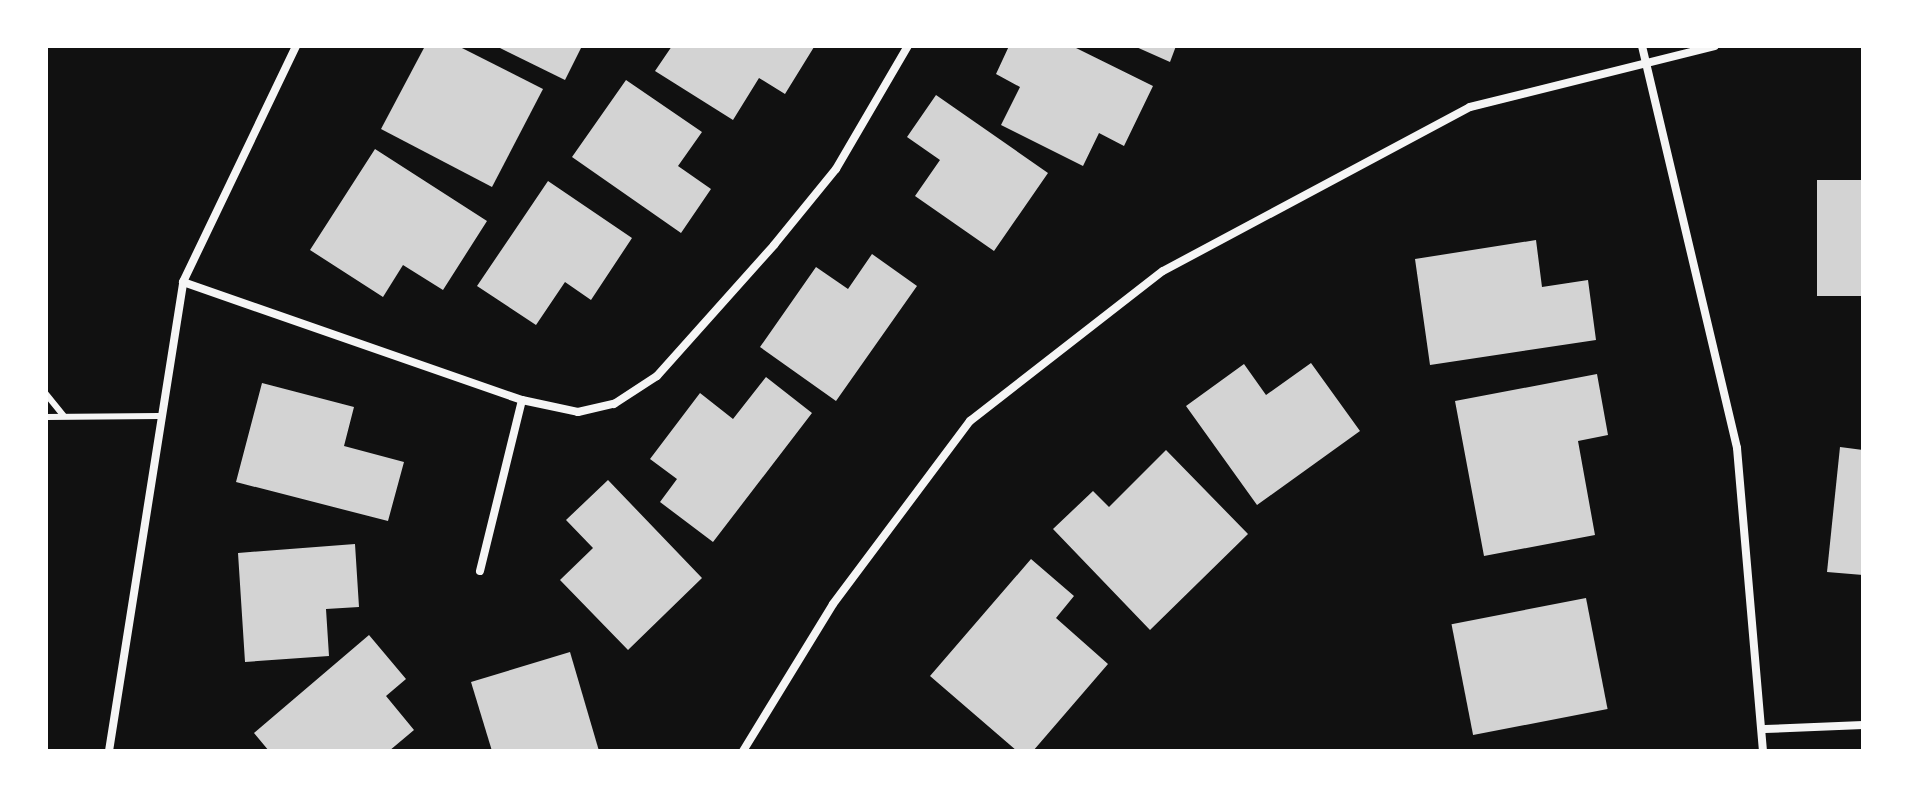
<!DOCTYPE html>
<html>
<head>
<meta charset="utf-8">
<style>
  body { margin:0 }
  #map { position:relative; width:1909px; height:797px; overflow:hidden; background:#111; font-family:Literata,serif }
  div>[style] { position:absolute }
  .building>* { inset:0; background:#d3d3d3; transform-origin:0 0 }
  .service>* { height:6px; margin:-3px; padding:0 3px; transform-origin:3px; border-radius:3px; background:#f5f5f5 }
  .minor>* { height:8px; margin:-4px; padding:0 4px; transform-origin:4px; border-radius:4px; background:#f5f5f5 }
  span { translate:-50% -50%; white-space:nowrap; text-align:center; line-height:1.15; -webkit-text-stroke:7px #fff; paint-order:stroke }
  .frame { position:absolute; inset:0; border:48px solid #fff; pointer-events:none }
</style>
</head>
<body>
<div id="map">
  <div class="building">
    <i style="clip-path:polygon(425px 46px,458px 46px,543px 89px,492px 187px,381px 129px)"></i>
    <i style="clip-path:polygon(496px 46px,582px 46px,565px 80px)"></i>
    <i style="clip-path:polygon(672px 46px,812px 46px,814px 47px,785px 94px,759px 78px,733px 120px,655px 71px)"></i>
    <i style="clip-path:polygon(1009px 46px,1072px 46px,1153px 86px,1124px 146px,1099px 133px,1083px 166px,1001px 125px,1020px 87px,996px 74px)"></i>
    <i style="clip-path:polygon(1134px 46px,1176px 46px,1170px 62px)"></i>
    <i style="clip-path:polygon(626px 80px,702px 132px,678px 166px,711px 189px,681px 233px,572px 157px)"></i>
    <i style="clip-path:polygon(936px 95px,1048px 173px,994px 251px,915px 196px,940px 160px,907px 137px)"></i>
    <i style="clip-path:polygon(375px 149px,487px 221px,443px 290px,403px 265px,383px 297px,310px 250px)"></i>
    <i style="left:1863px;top:180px;width:116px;height:46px;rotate:90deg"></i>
    <i style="clip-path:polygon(548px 181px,632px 238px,591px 300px,565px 282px,536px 325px,477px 286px)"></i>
    <i style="clip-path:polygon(1536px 240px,1542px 287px,1588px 280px,1596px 340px,1430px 365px,1415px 259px)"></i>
    <i style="clip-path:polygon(872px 254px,917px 286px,836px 401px,760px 347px,816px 267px,848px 289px)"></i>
    <i style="clip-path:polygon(1311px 363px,1360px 431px,1257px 505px,1186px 406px,1244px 364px,1266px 395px)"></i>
    <i style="clip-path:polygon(1597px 374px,1608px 435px,1578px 441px,1595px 535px,1484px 556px,1455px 401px)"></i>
    <i style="clip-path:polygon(766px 377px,812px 413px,713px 542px,660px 502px,677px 479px,650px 459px,700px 393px,733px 419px)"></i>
    <i style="clip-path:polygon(262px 383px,354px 407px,344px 446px,404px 462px,388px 521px,236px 482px)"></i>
    <i style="clip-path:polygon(1840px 447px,1863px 450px,1863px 575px,1827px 572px)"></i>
    <i style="clip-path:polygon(1166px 450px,1248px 534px,1150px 630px,1053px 529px,1093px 491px,1109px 507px)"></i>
    <i style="clip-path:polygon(608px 480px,702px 578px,628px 650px,560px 580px,593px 548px,566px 520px)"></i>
    <i style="clip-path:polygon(355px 544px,359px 607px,326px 609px,329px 656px,245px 662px,238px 553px)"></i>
    <i style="clip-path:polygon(1031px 559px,1074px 596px,1056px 618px,1108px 664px,1033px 751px,1017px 751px,930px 676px)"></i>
    <i style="left:1586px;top:598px;width:113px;height:137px;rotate:79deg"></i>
    <i style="clip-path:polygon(369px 635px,406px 679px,386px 696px,414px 730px,389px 751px,269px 751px,254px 733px)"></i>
    <i style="clip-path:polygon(570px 652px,599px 751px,492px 751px,471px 682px)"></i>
  </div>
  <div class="service">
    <i style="left:46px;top:394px;width:28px;rotate:51deg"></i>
    <i style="left:46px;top:417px;width:113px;rotate:-0.5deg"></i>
  </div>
  <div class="minor">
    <i style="left:1642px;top:46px;width:413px;rotate:76.7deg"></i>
    <i style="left:1737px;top:448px;width:304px;rotate:85.1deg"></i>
    <i style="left:183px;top:282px;width:359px;rotate:19.2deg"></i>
    <i style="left:522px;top:400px;width:57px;rotate:12.1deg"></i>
    <i style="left:578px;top:412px;width:37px;rotate:-13deg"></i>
    <i style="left:614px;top:404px;width:51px;rotate:-33.1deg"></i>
    <i style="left:657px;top:376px;width:176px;rotate:-48.2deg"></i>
    <i style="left:774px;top:245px;width:98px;rotate:-50.8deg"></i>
    <i style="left:836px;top:169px;width:143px;rotate:-59.7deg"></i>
    <i style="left:480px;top:571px;width:176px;rotate:-76.2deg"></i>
    <i style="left:1765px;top:729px;width:98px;rotate:-2.3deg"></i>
    <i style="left:109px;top:751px;width:475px;rotate:-81deg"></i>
    <i style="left:183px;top:282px;width:262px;rotate:-64.4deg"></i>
    <i style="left:743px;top:751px;width:172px;rotate:-58.5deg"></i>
    <i style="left:833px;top:604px;width:229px;rotate:-53.2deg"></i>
    <i style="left:970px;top:421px;width:244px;rotate:-37.9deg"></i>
    <i style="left:1163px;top:271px;width:348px;rotate:-28.1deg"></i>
    <i style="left:1470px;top:107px;width:252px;rotate:-14deg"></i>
  </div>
  <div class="frame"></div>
</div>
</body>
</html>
